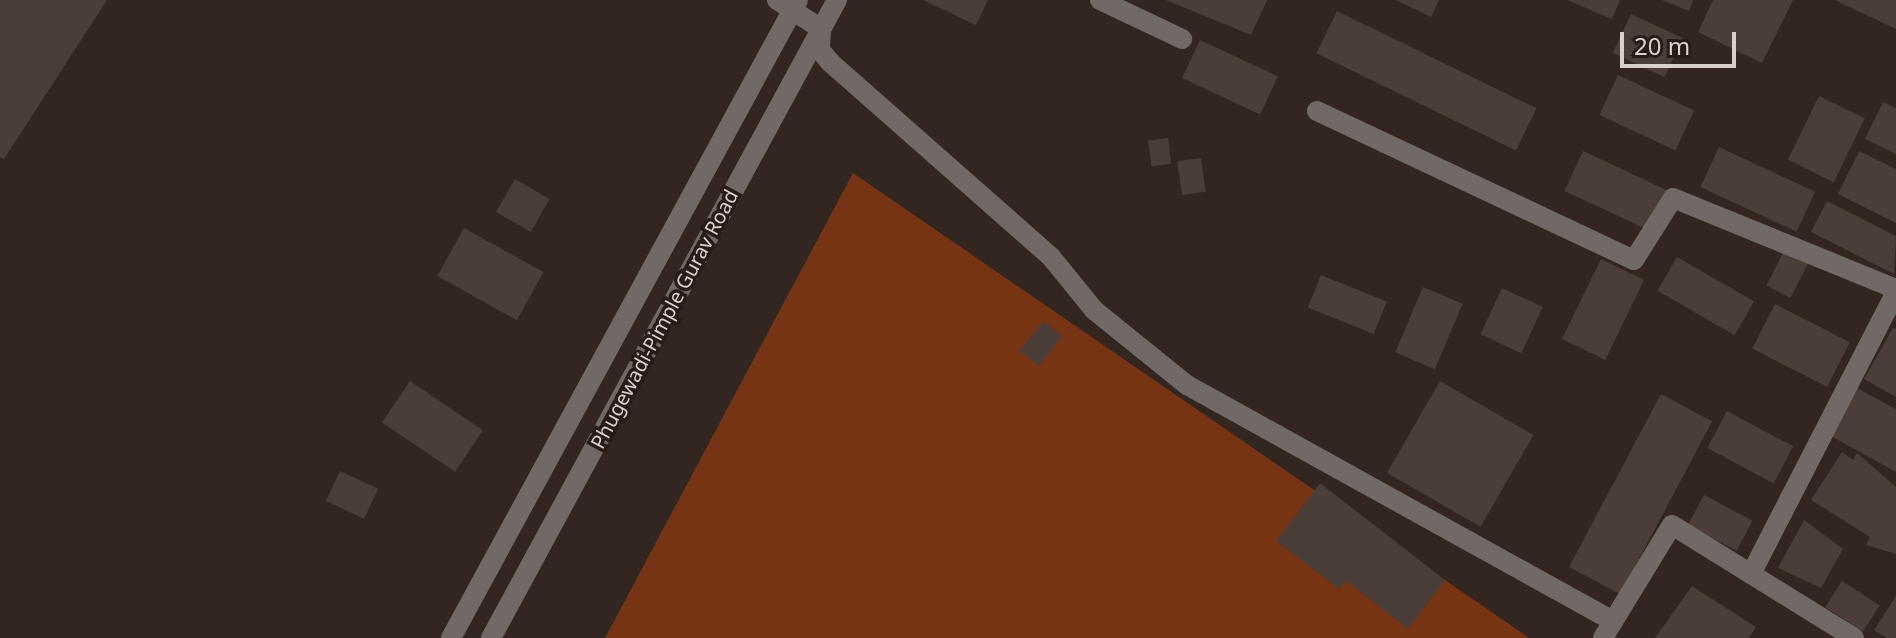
<!DOCTYPE html>
<html>
<head>
<meta charset="utf-8">
<style>
  body { margin:0 }
  #map { position:relative; width:1896px; height:638px; overflow:hidden; background:#332620; font-family:"Noto Sans",sans-serif }
  div>[style] { position:absolute }
  .green>* { inset:0; background:#763415 }
  .building>* { inset:0; background:#4b3d37; transform-origin:0 0 }
  .minor>* { height:20px; margin:-10px; padding:0 10px; transform-origin:10px; border-radius:10px; background:#706966 }
  span { translate:-50% -50%; white-space:nowrap; text-align:center; line-height:1.15; -webkit-text-stroke:7px #291c17; paint-order:stroke }
  .street-label { font-size:20px; color:#d9d0cc }
  .scale { position:absolute; left:1620px; top:32px; width:116px; height:36px; box-sizing:border-box; border:4px solid #d9d0cc; border-top:0; padding-left:10px; font-size:24px; line-height:28px; white-space:nowrap; color:#d9d0cc; -webkit-text-stroke:6px #291c17; paint-order:stroke }
</style>
</head>
<body>
<div id="map">
  <div class="green">
    <i style="clip-path:polygon(853px 173px,1528px 637px,1527px 638px,605px 638px)"></i>
  </div>
  <div class="building">
    <i style="clip-path:polygon(0 0,107px 0,4px 159px,0 157px)"></i>
    <i style="clip-path:polygon(923px 0,988px 0,976px 25px)"></i>
    <i style="clip-path:polygon(1166px 0,1267px 0,1251px 35px)"></i>
    <i style="clip-path:polygon(1396px 0,1439px 0,1431px 17px)"></i>
    <i style="clip-path:polygon(1567px 0,1620px 0,1612px 19px)"></i>
    <i style="clip-path:polygon(1662px 0,1693px 0,1689px 11px)"></i>
    <i style="clip-path:polygon(1713px 0,1793px 0,1762px 63px,1698px 32px)"></i>
    <i style="clip-path:polygon(1835px 0,1896px 0,1896px 29px)"></i>
    <i style="left:1337px;top:11px;width:222px;height:47px;rotate:26deg"></i>
    <i style="left:1631px;top:14px;width:57px;height:43px;rotate:25deg"></i>
    <i style="left:1200px;top:40px;width:86px;height:42px;rotate:25deg"></i>
    <i style="left:1618px;top:75px;width:84px;height:44px;rotate:25deg"></i>
    <i style="left:1819px;top:96px;width:51px;height:71px;rotate:26deg"></i>
    <i style="clip-path:polygon(1883px 102px,1896px 108px,1896px 154px,1865px 139px)"></i>
    <i style="left:1168px;top:138px;width:26px;height:20px;rotate:83deg"></i>
    <i style="left:1719px;top:147px;width:106px;height:44px;rotate:25deg"></i>
    <i style="left:1583px;top:151px;width:95px;height:44px;rotate:25deg"></i>
    <i style="clip-path:polygon(1859px 151px,1896px 169px,1896px 223px,1838px 194px)"></i>
    <i style="left:1201px;top:158px;width:34px;height:24px;rotate:82deg"></i>
    <i style="left:515px;top:179px;width:40px;height:38px;rotate:30deg"></i>
    <i style="clip-path:polygon(1827px 201px,1896px 236px,1894px 274px,1811px 232px)"></i>
    <i style="left:464px;top:228px;width:91px;height:55px;rotate:29deg"></i>
    <i style="left:1785px;top:249px;width:27px;height:41px;rotate:27deg"></i>
    <i style="left:1677px;top:257px;width:89px;height:39px;rotate:30deg"></i>
    <i style="left:1601px;top:259px;width:48px;height:89px;rotate:26deg"></i>
    <i style="left:1321px;top:275px;width:71px;height:35px;rotate:22deg"></i>
    <i style="left:1423px;top:287px;width:43px;height:71px;rotate:23deg"></i>
    <i style="left:1502px;top:288px;width:45px;height:51px;rotate:25deg"></i>
    <i style="left:1775px;top:304px;width:84px;height:50px;rotate:27deg"></i>
    <i style="left:1043px;top:321px;width:24px;height:38px;rotate:38deg"></i>
    <i style="clip-path:polygon(1893px 328px,1896px 329px,1896px 397px,1864px 379px)"></i>
    <i style="left:410px;top:381px;width:88px;height:50px;rotate:34deg"></i>
    <i style="left:1440px;top:381px;width:108px;height:106px;rotate:30deg"></i>
    <i style="clip-path:polygon(1857px 388px,1896px 409px,1896px 472px,1831px 436px)"></i>
    <i style="left:1661px;top:394px;width:58px;height:196px;rotate:28deg"></i>
    <i style="left:1727px;top:411px;width:75px;height:42px;rotate:28deg"></i>
    <i style="clip-path:polygon(1842px 452px,1853px 460px,1857px 453px,1896px 487px,1896px 554px,1866px 545px,1870px 537px,1811px 500px)"></i>
    <i style="left:340px;top:471px;width:42px;height:33px;rotate:25deg"></i>
    <i style="clip-path:polygon(1320px 483px,1445px 580px,1408px 629px,1346px 581px,1339px 589px,1276px 541px)"></i>
    <i style="left:1704px;top:495px;width:55px;height:34px;rotate:28deg"></i>
    <i style="clip-path:polygon(1804px 520px,1843px 549px,1821px 588px,1778px 568px)"></i>
    <i style="left:1842px;top:581px;width:45px;height:31px;rotate:33deg"></i>
    <i style="clip-path:polygon(1692px 586px,1756px 627px,1749px 638px,1655px 638px)"></i>
    <i style="clip-path:polygon(1896px 596px,1896px 638px,1887px 638px,1874px 630px)"></i>
  </div>
  <div class="minor">
    <i style="left:777px;top:0;width:53px;rotate:33.4deg"></i>
    <i style="left:821px;top:29px;width:21px;rotate:93deg"></i>
    <i style="left:820px;top:50px;width:17px;rotate:50deg"></i>
    <i style="left:831px;top:63px;width:293px;rotate:41.4deg"></i>
    <i style="left:1051px;top:257px;width:68px;rotate:50.9deg"></i>
    <i style="left:1094px;top:310px;width:119px;rotate:38.9deg"></i>
    <i style="left:1187px;top:385px;width:487px;rotate:29deg"></i>
    <i style="left:1100px;top:0;width:91px;rotate:25.4deg"></i>
    <i style="left:1317px;top:111px;width:350px;rotate:25.2deg"></i>
    <i style="left:1634px;top:260px;width:73px;rotate:-57.8deg"></i>
    <i style="left:1673px;top:198px;width:241px;rotate:22.2deg"></i>
    <i style="left:1751px;top:574px;width:317px;rotate:-62.8deg"></i>
    <i style="left:451px;top:638px;width:726px;rotate:-61.46deg"></i>
    <i style="left:491px;top:638px;width:726px;rotate:-61.53deg"></i>
    <i style="left:1603px;top:638px;width:132px;rotate:-58.6deg"></i>
    <i style="left:1672px;top:525px;width:214px;rotate:31.8deg"></i>
  </div>
  <div class="street-label">
    <span style="left:664px;top:319px;rotate:-62deg">Phugewadi-Pimple Gurav Road</span>
  </div>
  <div class="scale">20 m</div>
</div>
</body>
</html>
